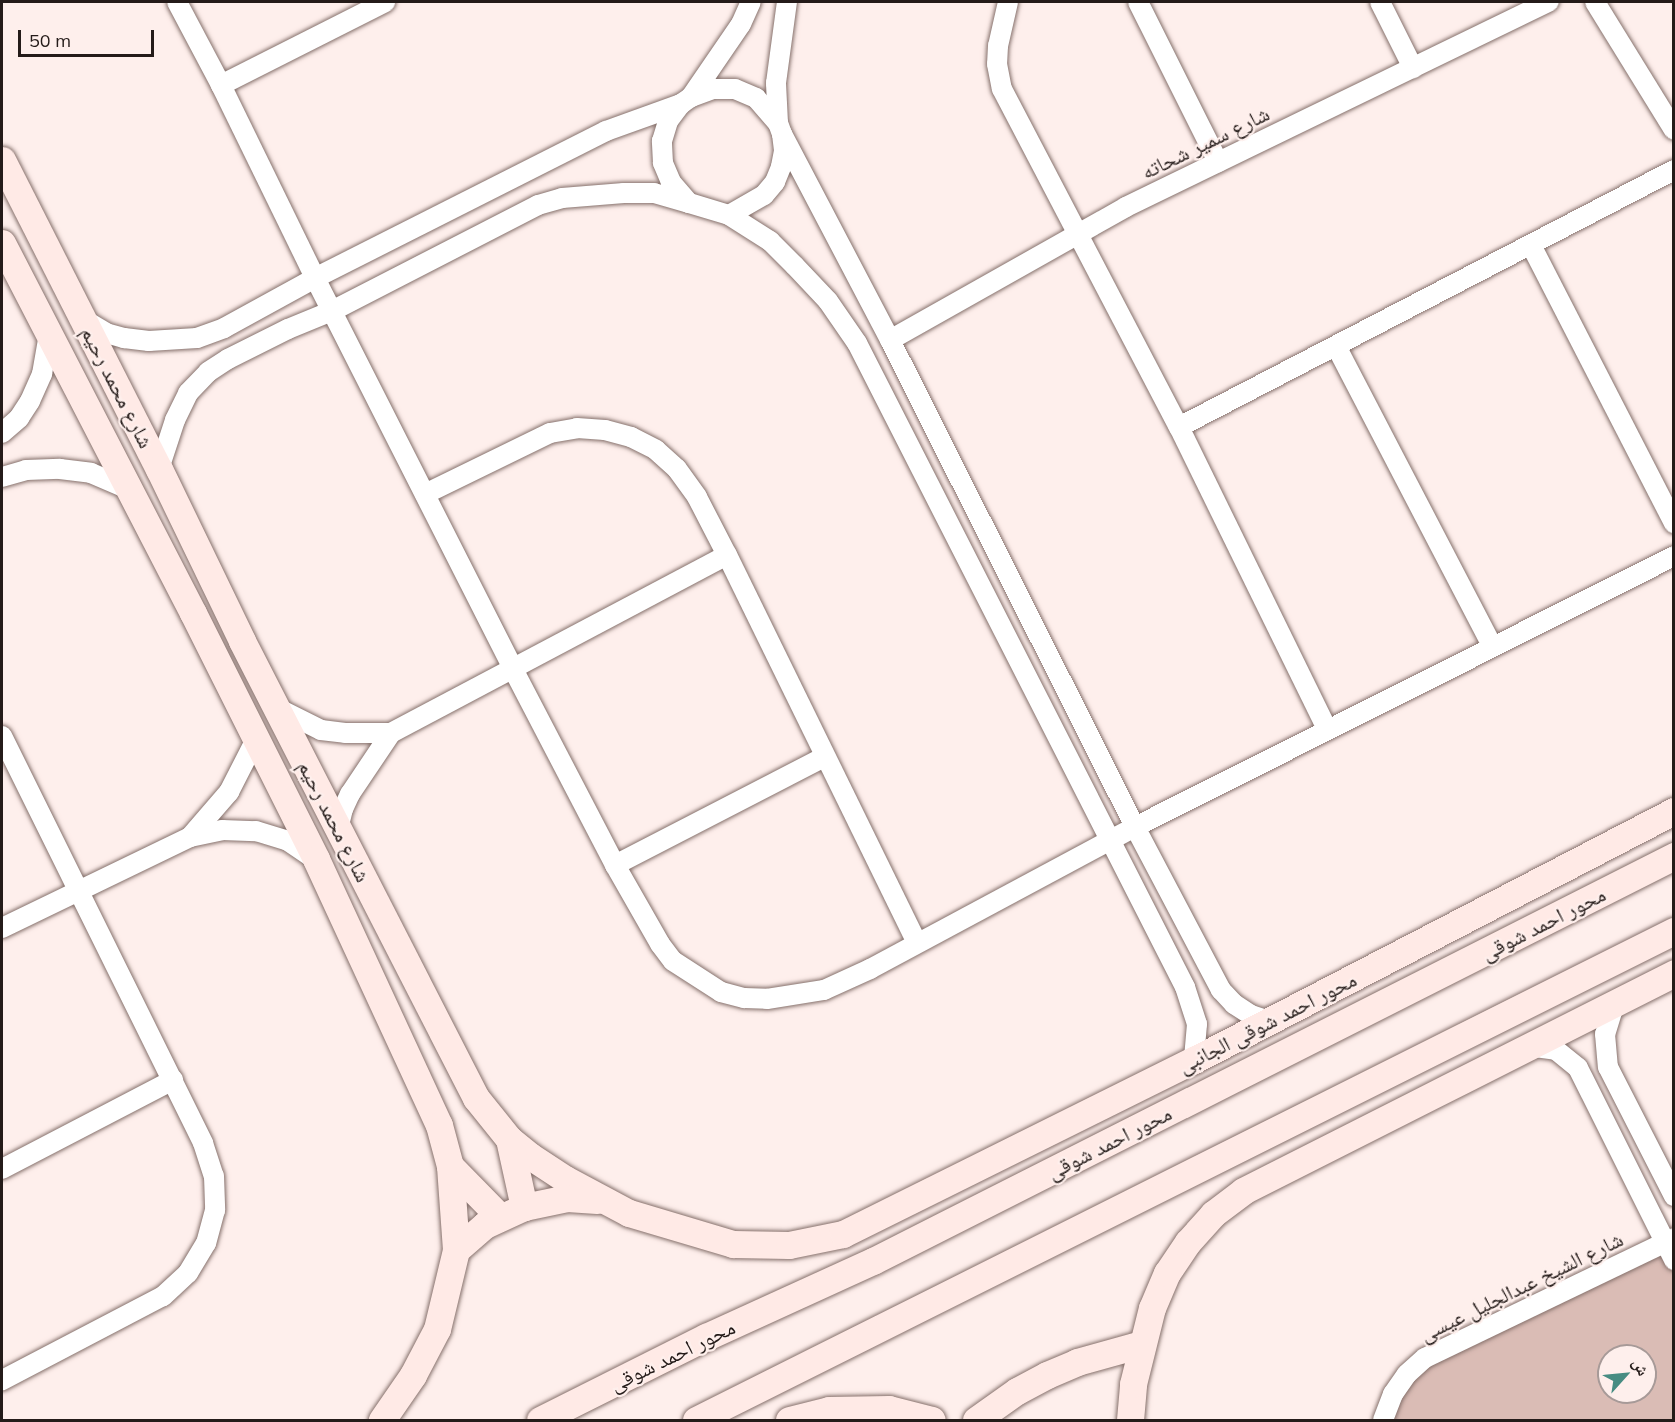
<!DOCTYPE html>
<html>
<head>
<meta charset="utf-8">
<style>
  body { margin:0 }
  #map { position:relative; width:1675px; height:1422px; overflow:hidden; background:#feefec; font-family:Mulish,"Noto Naskh Arabic",sans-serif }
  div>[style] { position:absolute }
  .green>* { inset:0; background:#dabcb5 }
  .roads { filter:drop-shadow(0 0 2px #85706b) drop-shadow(0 0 2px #85706b) }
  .street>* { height:20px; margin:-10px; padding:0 10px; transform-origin:10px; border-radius:10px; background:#fff }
  .secondary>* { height:27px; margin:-13.5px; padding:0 13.5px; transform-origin:13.5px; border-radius:13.5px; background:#ffeae6 }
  span { translate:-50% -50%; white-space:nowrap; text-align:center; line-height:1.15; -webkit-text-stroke:4.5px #feefec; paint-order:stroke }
  .street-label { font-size:21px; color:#241b19 }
  .frame { position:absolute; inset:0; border:3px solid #241b19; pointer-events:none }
  .north { position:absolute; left:1597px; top:1344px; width:60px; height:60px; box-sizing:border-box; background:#feefec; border:2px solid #a79a98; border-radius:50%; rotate:63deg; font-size:16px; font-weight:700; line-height:24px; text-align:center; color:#241b19 }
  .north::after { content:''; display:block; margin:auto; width:21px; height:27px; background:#478c82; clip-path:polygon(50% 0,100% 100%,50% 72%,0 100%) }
  .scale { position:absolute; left:18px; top:30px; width:136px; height:27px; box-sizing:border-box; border:3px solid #241b19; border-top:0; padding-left:8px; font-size:18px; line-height:21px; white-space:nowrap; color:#241b19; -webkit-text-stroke:4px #feefec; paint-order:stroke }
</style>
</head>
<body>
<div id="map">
  <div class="green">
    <i style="clip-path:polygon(evenodd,1665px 1242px,1673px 1260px,1673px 1420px,1383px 1420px,1407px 1374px,1665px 1242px,1609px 1356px,1645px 1356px,1645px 1392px,1609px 1392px,1609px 1356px)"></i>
  </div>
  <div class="roads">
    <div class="street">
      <i style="left:177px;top:2px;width:94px;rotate:62.1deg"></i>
      <i style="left:221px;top:85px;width:215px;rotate:64deg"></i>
      <i style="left:315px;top:278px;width:438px;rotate:63.1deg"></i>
      <i style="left:513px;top:669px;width:221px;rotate:62.5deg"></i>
      <i style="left:615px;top:865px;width:91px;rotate:60.3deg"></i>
      <i style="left:660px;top:944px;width:21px;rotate:53deg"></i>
      <i style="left:673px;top:961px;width:57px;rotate:32.9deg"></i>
      <i style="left:721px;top:992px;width:24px;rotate:15deg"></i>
      <i style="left:744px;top:998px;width:23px;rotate:2deg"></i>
      <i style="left:767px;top:999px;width:58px;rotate:-9deg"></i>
      <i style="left:824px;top:990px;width:51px;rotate:-24.5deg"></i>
      <i style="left:870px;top:969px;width:301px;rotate:-28.2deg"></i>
      <i style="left:1135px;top:827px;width:603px;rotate:-26.69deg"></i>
      <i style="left:1008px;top:2px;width:45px;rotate:102.8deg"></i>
      <i style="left:998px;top:46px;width:18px;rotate:93deg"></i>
      <i style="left:997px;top:64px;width:25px;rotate:79deg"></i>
      <i style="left:1002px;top:89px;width:382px;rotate:62.4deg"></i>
      <i style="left:1179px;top:427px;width:336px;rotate:63.9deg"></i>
      <i style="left:1138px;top:2px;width:179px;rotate:63.4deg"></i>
      <i style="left:1380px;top:2px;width:74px;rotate:63.4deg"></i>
      <i style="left:1595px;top:2px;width:150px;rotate:58.3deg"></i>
      <i style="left:221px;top:85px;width:184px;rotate:-26.8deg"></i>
      <i style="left:713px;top:89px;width:22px"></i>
      <i style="left:735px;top:89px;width:23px;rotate:23deg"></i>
      <i style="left:756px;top:98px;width:33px;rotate:49deg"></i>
      <i style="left:778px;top:123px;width:12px;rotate:70deg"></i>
      <i style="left:782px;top:134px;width:17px;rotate:83deg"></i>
      <i style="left:784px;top:151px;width:16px;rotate:101deg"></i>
      <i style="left:781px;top:167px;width:16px;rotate:112deg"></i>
      <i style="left:775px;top:182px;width:17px;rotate:130deg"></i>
      <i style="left:764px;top:195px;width:40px;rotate:150.3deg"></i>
      <i style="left:729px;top:215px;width:42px;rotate:-163.3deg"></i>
      <i style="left:689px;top:203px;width:28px;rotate:-131deg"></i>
      <i style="left:671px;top:182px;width:21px;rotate:-113deg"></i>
      <i style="left:663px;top:163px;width:22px;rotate:-93deg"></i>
      <i style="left:662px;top:141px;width:21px;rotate:-73deg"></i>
      <i style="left:668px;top:121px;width:21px;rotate:-53deg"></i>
      <i style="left:681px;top:104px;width:12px;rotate:-35deg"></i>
      <i style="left:691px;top:97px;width:23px;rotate:-20deg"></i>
      <i style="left:691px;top:97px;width:88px;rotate:-55.6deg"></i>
      <i style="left:741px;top:24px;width:24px;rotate:-66deg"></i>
      <i style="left:778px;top:123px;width:40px;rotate:-92.9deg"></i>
      <i style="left:776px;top:83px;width:82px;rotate:-82.3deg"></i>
      <i style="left:782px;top:134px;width:233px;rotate:62.3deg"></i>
      <i style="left:890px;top:340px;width:545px;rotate:63.29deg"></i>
      <i style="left:1135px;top:827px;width:184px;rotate:62.2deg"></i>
      <i style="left:1221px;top:990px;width:19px;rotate:47deg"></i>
      <i style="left:1234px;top:1004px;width:20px;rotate:33deg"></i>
      <i style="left:1251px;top:1015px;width:20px;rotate:18deg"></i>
      <i style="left:729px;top:215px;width:49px;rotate:32.4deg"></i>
      <i style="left:770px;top:241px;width:35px;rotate:45deg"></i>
      <i style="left:795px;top:266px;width:48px;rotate:46.7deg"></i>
      <i style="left:828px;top:301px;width:51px;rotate:55.4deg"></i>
      <i style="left:857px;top:343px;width:723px;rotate:63.01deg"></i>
      <i style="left:1185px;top:987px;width:39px;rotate:72deg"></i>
      <i style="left:1197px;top:1024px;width:36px;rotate:95deg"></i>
      <i style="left:1531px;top:245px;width:313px;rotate:62.8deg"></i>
      <i style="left:83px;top:319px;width:27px;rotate:31deg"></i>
      <i style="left:106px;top:333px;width:19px;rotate:16deg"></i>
      <i style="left:124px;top:338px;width:25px;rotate:7deg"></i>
      <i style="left:149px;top:341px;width:48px;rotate:-3.6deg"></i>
      <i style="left:197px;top:338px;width:29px;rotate:-20deg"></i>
      <i style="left:224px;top:328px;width:104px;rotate:-28.8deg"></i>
      <i style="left:315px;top:278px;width:326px;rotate:-26.8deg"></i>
      <i style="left:606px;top:131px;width:80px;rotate:-19.8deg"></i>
      <i style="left:890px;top:340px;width:271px;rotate:-29.4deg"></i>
      <i style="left:1126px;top:207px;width:470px;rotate:-25.9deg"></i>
      <i style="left:1336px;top:346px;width:338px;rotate:62.5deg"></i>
      <i style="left:1179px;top:427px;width:558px;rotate:-27.44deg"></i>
      <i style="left:2px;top:433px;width:23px;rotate:-41deg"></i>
      <i style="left:19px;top:418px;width:20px;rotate:-57deg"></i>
      <i style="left:30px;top:401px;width:30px;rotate:-66deg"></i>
      <i style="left:42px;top:374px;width:39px;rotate:-80deg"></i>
      <i style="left:159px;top:469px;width:52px;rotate:-71.9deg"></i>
      <i style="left:175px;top:420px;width:30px;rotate:-64deg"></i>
      <i style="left:188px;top:393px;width:29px;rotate:-46deg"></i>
      <i style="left:208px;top:372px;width:24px;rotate:-33deg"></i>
      <i style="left:228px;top:359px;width:67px;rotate:-26.6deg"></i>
      <i style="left:288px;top:329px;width:48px;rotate:-22.2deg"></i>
      <i style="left:332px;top:311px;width:232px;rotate:-27.2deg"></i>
      <i style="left:538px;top:205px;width:25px;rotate:-16deg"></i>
      <i style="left:562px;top:198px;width:62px;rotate:-4.6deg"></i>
      <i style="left:624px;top:193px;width:30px"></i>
      <i style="left:654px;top:193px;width:36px;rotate:16deg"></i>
      <i style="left:2px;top:477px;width:25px;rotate:-16deg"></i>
      <i style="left:26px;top:470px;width:34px;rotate:-2deg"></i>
      <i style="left:60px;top:469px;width:31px;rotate:7deg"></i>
      <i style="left:91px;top:473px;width:40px;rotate:23.4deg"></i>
      <i style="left:425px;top:494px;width:139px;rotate:-26deg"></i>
      <i style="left:550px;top:433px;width:27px;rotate:-10deg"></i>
      <i style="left:577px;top:428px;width:28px;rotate:4deg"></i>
      <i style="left:605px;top:430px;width:27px;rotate:15deg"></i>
      <i style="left:631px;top:437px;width:28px;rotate:27deg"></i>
      <i style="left:656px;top:450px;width:28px;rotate:42deg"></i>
      <i style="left:677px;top:469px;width:34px;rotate:54deg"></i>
      <i style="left:697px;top:497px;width:65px;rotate:62.7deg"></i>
      <i style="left:727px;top:555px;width:431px;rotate:63.9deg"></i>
      <i style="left:279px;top:709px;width:47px;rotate:26.6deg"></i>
      <i style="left:321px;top:730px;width:24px;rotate:7deg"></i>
      <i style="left:345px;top:733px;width:46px"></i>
      <i style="left:391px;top:733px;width:380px;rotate:-27.9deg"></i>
      <i style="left:2px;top:736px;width:454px;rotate:63.7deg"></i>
      <i style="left:203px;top:1143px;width:35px;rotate:72deg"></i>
      <i style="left:214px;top:1176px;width:34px;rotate:88deg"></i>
      <i style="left:215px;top:1210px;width:34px;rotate:105deg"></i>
      <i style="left:206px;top:1243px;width:35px;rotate:121deg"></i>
      <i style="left:188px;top:1273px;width:34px;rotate:137deg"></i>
      <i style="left:163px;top:1296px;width:182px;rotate:152.4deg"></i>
      <i style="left:338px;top:829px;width:21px;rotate:-76deg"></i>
      <i style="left:343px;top:809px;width:17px;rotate:-65deg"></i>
      <i style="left:350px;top:794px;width:73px;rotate:-56.1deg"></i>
      <i style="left:190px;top:837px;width:60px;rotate:-49.1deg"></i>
      <i style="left:229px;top:792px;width:59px;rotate:-63deg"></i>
      <i style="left:615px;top:865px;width:235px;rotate:-27.3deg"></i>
      <i style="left:2px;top:928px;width:209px;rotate:-25.8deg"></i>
      <i style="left:190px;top:837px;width:33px;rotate:-12deg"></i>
      <i style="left:222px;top:830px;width:34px;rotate:2deg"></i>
      <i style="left:256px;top:831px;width:34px;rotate:17deg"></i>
      <i style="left:288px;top:841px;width:32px;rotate:34deg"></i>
      <i style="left:1615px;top:1002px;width:34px;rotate:107deg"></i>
      <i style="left:1605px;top:1034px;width:33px;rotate:85deg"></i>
      <i style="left:1608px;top:1067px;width:145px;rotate:62.9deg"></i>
      <i style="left:1528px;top:1046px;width:28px;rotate:8deg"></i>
      <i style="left:1556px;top:1050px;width:28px;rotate:39deg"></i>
      <i style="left:1578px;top:1068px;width:215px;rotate:63.4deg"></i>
      <i style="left:2px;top:1169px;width:193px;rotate:-27.5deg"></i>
      <i style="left:1383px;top:1420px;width:28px;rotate:-69deg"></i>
      <i style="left:1393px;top:1394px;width:24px;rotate:-55deg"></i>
      <i style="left:1407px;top:1374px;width:24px;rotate:-42deg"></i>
      <i style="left:1425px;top:1358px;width:276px;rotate:-25.7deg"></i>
    </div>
    <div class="secondary">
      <i style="left:2px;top:160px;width:347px;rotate:63.1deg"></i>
      <i style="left:159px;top:469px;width:191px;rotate:64.2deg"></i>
      <i style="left:242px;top:641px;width:513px;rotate:62.89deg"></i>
      <i style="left:476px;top:1098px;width:53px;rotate:51.2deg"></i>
      <i style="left:509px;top:1139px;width:27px;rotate:39deg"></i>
      <i style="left:530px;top:1156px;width:42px;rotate:33.3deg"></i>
      <i style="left:565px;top:1179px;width:72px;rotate:28deg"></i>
      <i style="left:629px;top:1213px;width:109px;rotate:16.6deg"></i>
      <i style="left:733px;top:1244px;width:56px;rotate:1deg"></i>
      <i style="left:789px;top:1245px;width:55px;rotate:-11.5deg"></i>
      <i style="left:843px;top:1234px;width:392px;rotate:-26.4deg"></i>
      <i style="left:1194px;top:1060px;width:541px;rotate:-27.42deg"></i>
      <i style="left:2px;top:243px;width:416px;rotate:62.7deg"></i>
      <i style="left:193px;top:613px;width:275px;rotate:63.4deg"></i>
      <i style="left:316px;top:859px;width:293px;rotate:65.2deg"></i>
      <i style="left:439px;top:1125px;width:42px;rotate:75deg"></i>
      <i style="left:450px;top:1166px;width:84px;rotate:85.9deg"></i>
      <i style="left:456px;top:1250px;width:81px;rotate:103.5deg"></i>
      <i style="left:437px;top:1329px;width:52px;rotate:117.6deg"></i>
      <i style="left:413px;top:1375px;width:55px;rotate:124.6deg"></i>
      <i style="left:509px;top:1139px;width:70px;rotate:77.6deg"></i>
      <i style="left:450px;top:1166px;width:70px;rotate:45.6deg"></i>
      <i style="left:456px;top:1250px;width:38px;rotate:-41deg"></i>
      <i style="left:485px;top:1225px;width:43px;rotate:-24.8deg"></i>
      <i style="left:524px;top:1207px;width:44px;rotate:-11.8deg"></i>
      <i style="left:567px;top:1198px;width:30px;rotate:4deg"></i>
      <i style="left:540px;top:1420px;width:186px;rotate:-26.6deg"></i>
      <i style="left:706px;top:1337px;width:183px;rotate:-24.5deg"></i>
      <i style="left:873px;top:1261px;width:898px;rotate:-26.82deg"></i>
      <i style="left:696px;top:1420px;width:1093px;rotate:-26.57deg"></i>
      <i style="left:789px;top:1420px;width:41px;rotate:-14deg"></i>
      <i style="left:829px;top:1410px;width:60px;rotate:-1deg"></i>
      <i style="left:889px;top:1409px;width:44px;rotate:14.3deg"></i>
      <i style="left:976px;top:1420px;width:50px;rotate:-35.3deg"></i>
      <i style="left:1017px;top:1391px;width:34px;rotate:-28deg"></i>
      <i style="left:1047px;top:1375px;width:33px;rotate:-23deg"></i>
      <i style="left:1077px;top:1362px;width:67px;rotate:-15.5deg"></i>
      <i style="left:1130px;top:1420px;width:36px;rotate:-85deg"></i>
      <i style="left:1133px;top:1384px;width:78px;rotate:-76deg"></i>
      <i style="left:1152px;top:1308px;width:38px;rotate:-67deg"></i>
      <i style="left:1167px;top:1273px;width:37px;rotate:-56deg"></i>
      <i style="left:1188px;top:1242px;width:38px;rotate:-48deg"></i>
      <i style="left:1213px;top:1214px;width:38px;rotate:-37deg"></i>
      <i style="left:1243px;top:1191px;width:483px;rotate:-26.8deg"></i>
    </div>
  </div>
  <div class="street-label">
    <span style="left:1205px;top:142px;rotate:-26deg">شارع سمير شحاته</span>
    <span style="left:118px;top:387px;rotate:63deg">شارع محمد رحيم</span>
    <span style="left:335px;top:821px;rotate:63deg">شارع محمد رحيم</span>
    <span style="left:1543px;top:923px;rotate:-27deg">محور احمد شوقى</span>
    <span style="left:1267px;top:1022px;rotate:-27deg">محور احمد شوقى الجانبى</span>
    <span style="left:1109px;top:1142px;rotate:-27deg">محور احمد شوقى</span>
    <span style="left:1521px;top:1286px;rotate:-26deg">شارع الشيخ عبدالجليل عيسى</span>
    <span style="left:672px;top:1355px;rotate:-26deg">محور احمد شوقى</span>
  </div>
  <div class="frame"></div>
  <div class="north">ش</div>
  <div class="scale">50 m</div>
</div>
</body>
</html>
